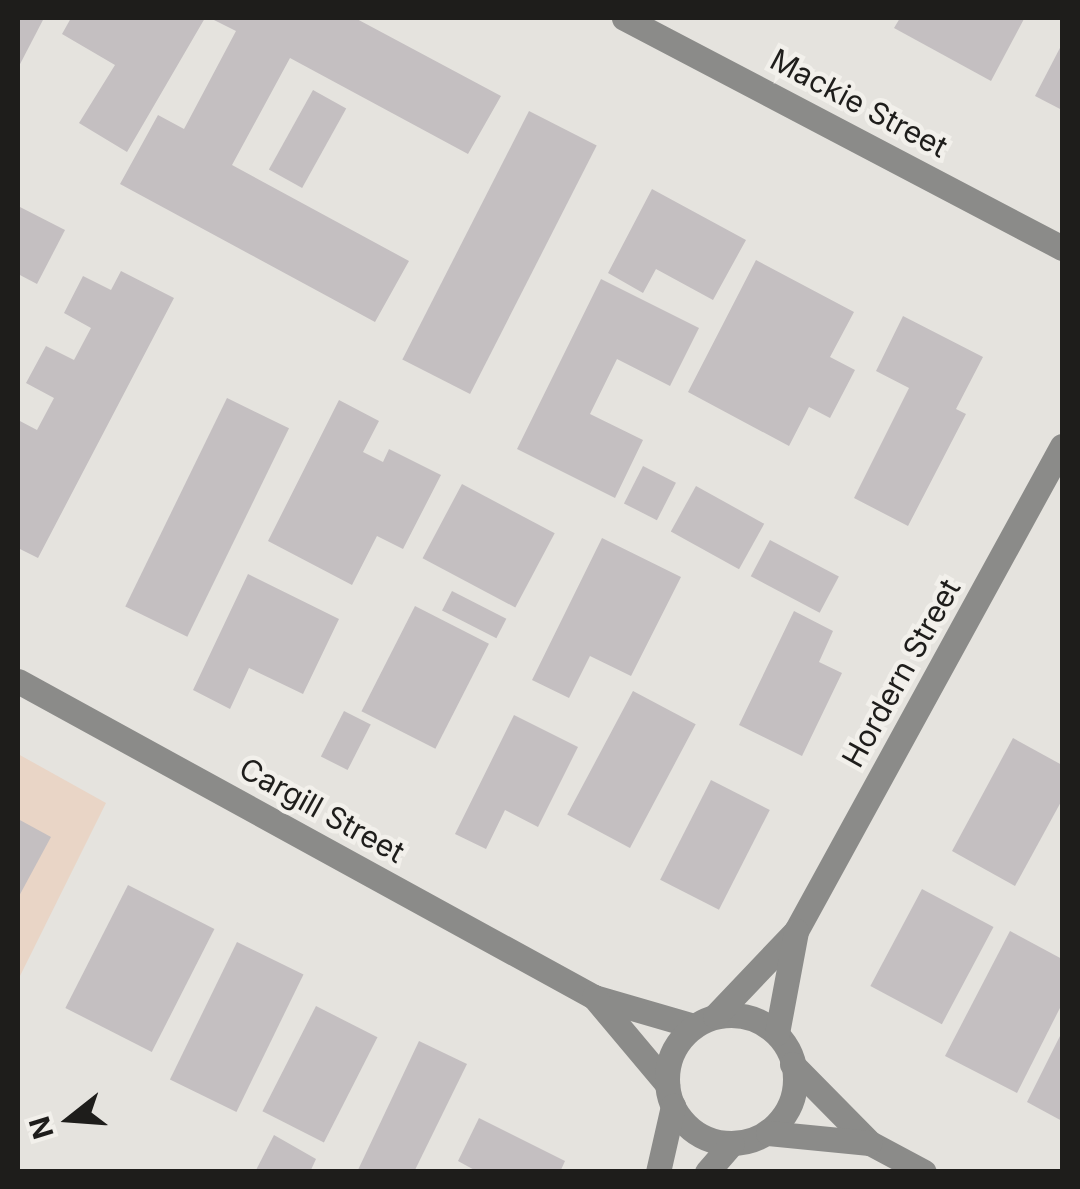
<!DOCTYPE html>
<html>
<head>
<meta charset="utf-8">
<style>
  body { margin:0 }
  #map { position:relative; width:1080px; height:1189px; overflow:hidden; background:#e5e3de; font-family:Inter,sans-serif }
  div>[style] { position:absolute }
  .education>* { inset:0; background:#e9d5c6 }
  .building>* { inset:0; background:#c4bfc1; transform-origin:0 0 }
  .minor>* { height:25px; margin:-12.5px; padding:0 12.5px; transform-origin:12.5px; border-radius:12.5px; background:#8b8b89 }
  .minor>.ring { margin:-12.5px; padding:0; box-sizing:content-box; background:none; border:25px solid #8b8b89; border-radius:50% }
  span { translate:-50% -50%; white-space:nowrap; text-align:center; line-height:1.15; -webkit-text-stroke:9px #f2f0eb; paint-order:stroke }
  .street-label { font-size:30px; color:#1e1d1b }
  .frame { position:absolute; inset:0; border:20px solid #1e1d1b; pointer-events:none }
  .north { position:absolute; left:20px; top:1069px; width:100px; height:100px; -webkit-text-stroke:8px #f2f0eb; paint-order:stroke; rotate:253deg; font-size:28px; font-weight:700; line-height:40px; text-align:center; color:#1e1d1b }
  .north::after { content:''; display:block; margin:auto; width:35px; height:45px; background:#1e1d1b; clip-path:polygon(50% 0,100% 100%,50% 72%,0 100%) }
</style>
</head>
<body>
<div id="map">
  <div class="education">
    <i style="clip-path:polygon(18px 754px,106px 803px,18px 980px)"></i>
  </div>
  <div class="building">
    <i style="clip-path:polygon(18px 18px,44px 18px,18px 68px)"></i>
    <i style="clip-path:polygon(71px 18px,205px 18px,127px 152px,79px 123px,115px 65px,62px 34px)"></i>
    <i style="clip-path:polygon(210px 18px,355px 18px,501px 96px,468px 154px,290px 58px,232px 165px,409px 261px,375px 322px,120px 184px,158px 115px,184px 129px,236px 31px)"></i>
    <i style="clip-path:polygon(900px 18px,1022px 18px,1024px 19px,991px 81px,894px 28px)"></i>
    <i style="clip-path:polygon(1062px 44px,1062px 110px,1035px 96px)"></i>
    <i style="left:313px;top:90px;width:38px;height:91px;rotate:29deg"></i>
    <i style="left:529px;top:111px;width:76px;height:279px;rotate:27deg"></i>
    <i style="clip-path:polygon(652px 189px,746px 240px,713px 300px,656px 269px,643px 293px,608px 273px)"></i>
    <i style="clip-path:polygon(18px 206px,65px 230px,37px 284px,18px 274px)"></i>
    <i style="clip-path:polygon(756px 260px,854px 312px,830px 357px,855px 370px,830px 418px,809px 407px,789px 446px,688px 392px)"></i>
    <i style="clip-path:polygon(121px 271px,174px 298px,38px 558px,18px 548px,18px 420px,37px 430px,54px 398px,26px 383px,46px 346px,74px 360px,91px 328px,64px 313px,83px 276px,111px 290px)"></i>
    <i style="clip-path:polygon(601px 279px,699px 328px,670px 386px,617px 359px,590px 414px,643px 440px,615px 498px,517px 449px)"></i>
    <i style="clip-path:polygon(903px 316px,983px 357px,956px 409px,966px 414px,908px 526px,854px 498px,909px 388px,876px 371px)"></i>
    <i style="left:227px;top:398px;width:69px;height:232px;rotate:26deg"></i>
    <i style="clip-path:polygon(339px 400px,379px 421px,363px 452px,383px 462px,389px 449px,441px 475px,403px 549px,377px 536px,352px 585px,268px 541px)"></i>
    <i style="left:643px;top:466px;width:37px;height:42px;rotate:27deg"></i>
    <i style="left:462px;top:484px;width:105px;height:84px;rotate:28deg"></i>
    <i style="left:696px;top:486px;width:78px;height:52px;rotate:29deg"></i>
    <i style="clip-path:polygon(602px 538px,681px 577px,631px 676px,590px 656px,569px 698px,532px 680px)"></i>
    <i style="left:770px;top:540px;width:78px;height:41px;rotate:28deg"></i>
    <i style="clip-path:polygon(248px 574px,339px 619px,303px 694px,249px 668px,230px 709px,193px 690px)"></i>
    <i style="left:452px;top:591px;width:61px;height:22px;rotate:27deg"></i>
    <i style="left:415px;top:606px;width:83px;height:118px;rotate:27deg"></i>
    <i style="clip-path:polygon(794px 611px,833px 631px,819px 662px,842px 673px,802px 756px,739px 725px)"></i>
    <i style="left:633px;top:691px;width:71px;height:140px;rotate:28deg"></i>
    <i style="left:344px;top:711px;width:30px;height:51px;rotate:27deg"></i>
    <i style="clip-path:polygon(514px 715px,578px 747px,538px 827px,505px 810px,486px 849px,455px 834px)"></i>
    <i style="clip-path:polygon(1013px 738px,1062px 765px,1062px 800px,1015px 886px,952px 851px)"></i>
    <i style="left:711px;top:780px;width:66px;height:112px;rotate:27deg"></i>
    <i style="clip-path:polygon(18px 819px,51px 837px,18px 898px)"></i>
    <i style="left:128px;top:885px;width:97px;height:138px;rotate:27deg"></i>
    <i style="left:922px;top:889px;width:81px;height:110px;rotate:28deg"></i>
    <i style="clip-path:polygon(1010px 931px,1062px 959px,1062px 1004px,1017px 1093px,945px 1056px)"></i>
    <i style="left:237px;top:942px;width:74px;height:153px;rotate:26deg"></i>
    <i style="left:316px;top:1006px;width:69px;height:118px;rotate:27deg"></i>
    <i style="clip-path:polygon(1062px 1032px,1062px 1121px,1027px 1102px)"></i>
    <i style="clip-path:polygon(419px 1041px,467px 1064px,414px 1172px,357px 1172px)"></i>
    <i style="clip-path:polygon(479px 1118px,565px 1161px,560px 1172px,478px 1172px,458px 1161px)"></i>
    <i style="clip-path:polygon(274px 1135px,316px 1159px,310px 1172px,255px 1172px)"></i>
  </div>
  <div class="minor">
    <i style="left:624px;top:18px;width:495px;rotate:27.7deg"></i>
    <i style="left:18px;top:681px;width:657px;rotate:28.75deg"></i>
    <i style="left:594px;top:997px;width:104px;rotate:16.2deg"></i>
    <i style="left:594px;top:997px;width:114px;rotate:50deg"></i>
    <i class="ring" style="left:667px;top:1015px;width:103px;height:103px"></i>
    <i style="left:715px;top:1016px;width:117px;rotate:-46.4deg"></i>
    <i style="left:796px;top:931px;width:553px;rotate:-61.26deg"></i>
    <i style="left:777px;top:1033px;width:104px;rotate:-79.4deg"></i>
    <i style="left:792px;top:1064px;width:111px;rotate:45.4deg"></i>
    <i style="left:870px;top:1143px;width:61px;rotate:28.2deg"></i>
    <i style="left:768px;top:1133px;width:102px;rotate:5.6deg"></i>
    <i style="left:658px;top:1172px;width:68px;rotate:-77.2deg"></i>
    <i style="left:707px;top:1172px;width:38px;rotate:-49deg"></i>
  </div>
  <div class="street-label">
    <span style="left:859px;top:103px;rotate:28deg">Mackie Street</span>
    <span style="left:901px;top:673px;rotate:-61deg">Hordern Street</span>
    <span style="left:322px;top:810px;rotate:29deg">Cargill Street</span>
  </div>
  <div class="frame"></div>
  <div class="north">N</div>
</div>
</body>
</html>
